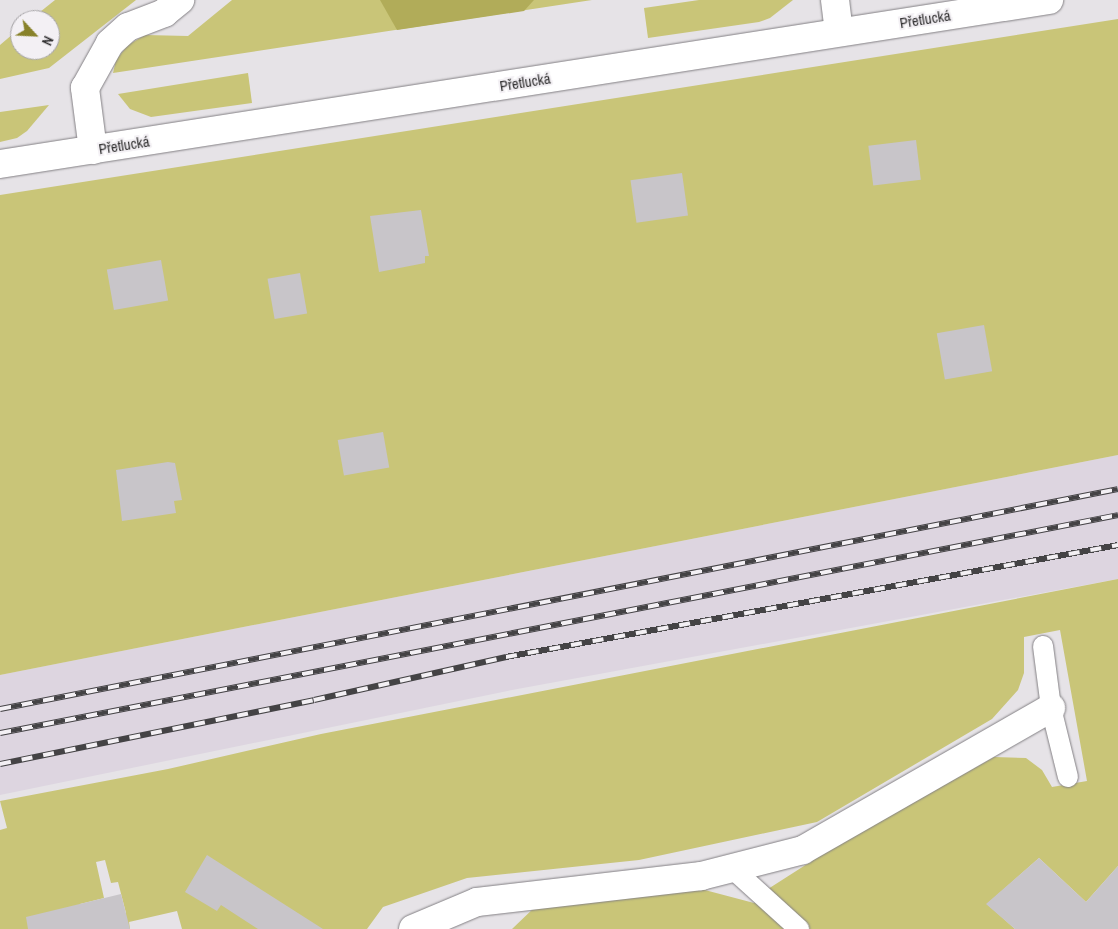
<!DOCTYPE html>
<html>
<head>
<meta charset="utf-8">
<style>
  body { margin:0 }
  #map { position:relative; width:1118px; height:929px; overflow:hidden; background:#e6e3e7; font-family:"Archivo Narrow",sans-serif }
  div>[style] { position:absolute }
  .built>* { inset:0; background:#ddd5e0 }
  .green>* { inset:0; background:#c9c578 }
  .forest>* { inset:0; background:#b1ac59 }
  .building>* { inset:0; background:#c8c5c9; transform-origin:0 0 }
  .roads { filter:drop-shadow(0 0 1px #838084) drop-shadow(0 0 1px #838084) }
  .lane>* { height:20px; margin:-10px; padding:0 10px; transform-origin:10px; border-radius:10px; background:#fff }
  .street>* { height:28px; margin:-14px; padding:0 14px; transform-origin:14px; border-radius:14px; background:#fff }
  .secondary>* { height:28px; margin:-14px; padding:0 14px; transform-origin:14px; border-radius:14px; background:#fff }
  .rail>* { height:5.5px; margin-top:-2.75px; transform-origin:0; background:repeating-linear-gradient(90deg,#f3f0f4 0 11px,#444345 0 22px); box-sizing:border-box; border-block:1px solid #444345 }
  span { translate:-50% -50%; white-space:nowrap; text-align:center; line-height:1.15; -webkit-text-stroke:4px #f3f0f4; paint-order:stroke }
  .street-label { font-size:15px; color:#313031 }
  .north { position:absolute; left:10px; top:10px; width:50px; height:50px; box-sizing:border-box; background:#f3f0f4; border:1px solid #a5a3a6; border-radius:50%; rotate:115deg; font-size:14px; font-weight:700; line-height:20px; text-align:center; color:#313031 }
  .north::after { content:''; display:block; margin:auto; width:18px; height:22px; background:#88822a; clip-path:polygon(50% 0,100% 100%,50% 72%,0 100%) }
</style>
</head>
<body>
<div id="map">
  <div class="built">
    <i style="clip-path:polygon(1118px 455px,1118px 579px,512px 690px,0 795px,0 675px)"></i>
  </div>
  <div class="green">
    <i style="clip-path:polygon(55px 0,136px 0,49px 68px,0 79px,0 45px,20px 28px,20px 50px,50px 50px,50px 20px,30px 20px)"></i>
    <i style="clip-path:polygon(232px 0,592px 0,113px 73px,116px 60px,128px 45px,145px 35px,188px 36px)"></i>
    <i style="clip-path:polygon(699px 0,793px 0,770px 18px,759px 22px,648px 38px,644px 8px)"></i>
    <i style="clip-path:polygon(1118px 19px,1118px 455px,0 675px,0 195px)"></i>
    <i style="clip-path:polygon(248px 73px,252px 103px,151px 117px,130px 109px,118px 94px)"></i>
    <i style="clip-path:polygon(49px 105px,27px 131px,17px 138px,0 142px,0 112px)"></i>
    <i style="clip-path:polygon(1118px 579px,1118px 866px,1086px 902px,1039px 858px,987px 904px,1015px 929px,512px 929px,536px 906px,701px 889px,754px 903px,768px 889px,829px 850px,994px 757px,1026px 758px,1042px 770px,1052px 787px,1087px 781px,1060px 630px,1024px 637px,1024px 673px,1018px 690px,992px 719px,817px 822px,639px 860px,467px 878px,383px 907px,367px 929px,182px 929px,177px 911px,129px 922px,130px 929px,111px 929px,126px 913px,118px 882px,111px 883px,105px 860px,96px 862px,104px 898px,80px 904px,85px 926px,93px 929px,0 929px,0 830px,7px 828px,0 801px,168px 769px,321px 734px)"></i>
  </div>
  <div class="forest">
    <i style="clip-path:polygon(380px 0,534px 0,524px 11px,397px 30px)"></i>
  </div>
  <div class="building">
    <i style="left:916px;top:140px;width:40px;height:48px;rotate:83deg"></i>
    <i style="left:682px;top:173px;width:43px;height:52px;rotate:82deg"></i>
    <i style="clip-path:polygon(421px 210px,429px 256px,425px 256px,425px 263px,379px 272px,370px 216px)"></i>
    <i style="left:161px;top:260px;width:41px;height:55px;rotate:80deg"></i>
    <i style="left:300px;top:273px;width:41px;height:33px;rotate:80deg"></i>
    <i style="left:984px;top:325px;width:47px;height:48px;rotate:80deg"></i>
    <i style="left:383px;top:432px;width:36px;height:46px;rotate:80deg"></i>
    <i style="clip-path:polygon(168px 462px,175px 463px,182px 500px,174px 501px,176px 513px,122px 521px,116px 470px)"></i>
    <i style="clip-path:polygon(207px 855px,323px 929px,258px 929px,221px 905px,217px 911px,185px 892px)"></i>
    <i style="clip-path:polygon(1039px 858px,1086px 902px,1118px 866px,1118px 929px,1015px 929px,986px 904px)"></i>
    <i style="clip-path:polygon(121px 894px,130px 929px,28px 929px,26px 917px)"></i>
  </div>
  <div class="roads">
    <div class="lane">
      <i style="left:1043px;top:646px;width:63px;rotate:82.6deg"></i>
      <i style="left:1051px;top:708px;width:71px;rotate:76.2deg"></i>
      <i style="left:734px;top:870px;width:88px;rotate:42.2deg"></i>
    </div>
    <div class="street">
      <i style="left:835px;top:0;width:32px;rotate:83deg"></i>
      <i style="left:93px;top:150px;width:63px;rotate:-97.4deg"></i>
      <i style="left:85px;top:88px;width:51px;rotate:-60.9deg"></i>
      <i style="left:110px;top:43px;width:24px;rotate:-42deg"></i>
      <i style="left:128px;top:27px;width:39px;rotate:-21deg"></i>
      <i style="left:164px;top:13px;width:21px;rotate:-39deg"></i>
      <i style="left:413px;top:929px;width:69px;rotate:-22.9deg"></i>
      <i style="left:477px;top:902px;width:226px;rotate:-6.6deg"></i>
      <i style="left:701px;top:876px;width:105px;rotate:-14.3deg"></i>
      <i style="left:803px;top:850px;width:286px;rotate:-29.8deg"></i>
    </div>
    <div class="secondary">
      <i style="left:0;top:164px;width:1062px;rotate:-8.89deg"></i>
    </div>
  </div>
  <div class="rail">
    <i style="left:0;top:709px;width:1139px;rotate:-11.13deg"></i>
    <i style="left:0;top:733px;width:1139px;rotate:-11.03deg"></i>
    <i style="left:0;top:764px;width:320px;rotate:-11.5deg"></i>
    <i style="left:314px;top:700px;width:197px;rotate:-12.6deg"></i>
    <i style="left:506px;top:657px;width:622px;rotate:-10.37deg"></i>
  </div>
  <div class="street-label">
    <span style="left:925px;top:19px;rotate:-9deg">Přetlucká</span>
    <span style="left:525px;top:82px;rotate:-9deg">Přetlucká</span>
    <span style="left:124px;top:145px;rotate:-9deg">Přetlucká</span>
  </div>
  <div class="north">N</div>
</div>
</body>
</html>
